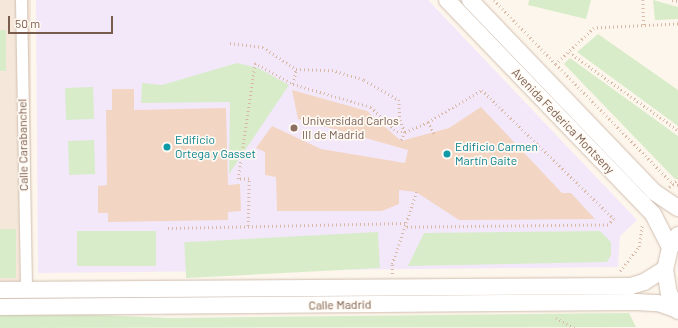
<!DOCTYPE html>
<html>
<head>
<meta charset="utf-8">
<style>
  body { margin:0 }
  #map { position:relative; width:678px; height:328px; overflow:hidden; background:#fdf6ec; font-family:Barlow,sans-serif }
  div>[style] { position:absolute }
  .residential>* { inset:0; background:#f5e8da; transform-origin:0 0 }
  .education>* { inset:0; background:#f3e8fa }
  .green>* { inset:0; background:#d8ecc9; transform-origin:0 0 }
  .building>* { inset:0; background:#f3d5c3 }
  .path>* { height:2.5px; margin-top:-1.25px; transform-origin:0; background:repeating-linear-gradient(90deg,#d9b8a5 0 1px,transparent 0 4px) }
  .roads { filter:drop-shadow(0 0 1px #d1beb0) drop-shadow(0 0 1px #d1beb0) }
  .street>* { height:11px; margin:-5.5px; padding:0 5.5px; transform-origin:5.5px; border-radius:5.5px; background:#fff }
  .secondary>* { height:16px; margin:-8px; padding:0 8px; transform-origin:8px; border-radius:8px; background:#fff }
  .dots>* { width:11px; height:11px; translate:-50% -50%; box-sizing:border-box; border:2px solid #fffaf3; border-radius:50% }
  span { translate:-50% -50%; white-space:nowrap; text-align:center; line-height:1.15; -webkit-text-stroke:3.5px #fffaf3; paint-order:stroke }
  .education-label { font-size:12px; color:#785e54 }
  .left { translate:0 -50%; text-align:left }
  .street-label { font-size:12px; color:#7a5c4d }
  .culture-label { font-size:12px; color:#0d838f }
  .scale { position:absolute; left:8px; top:16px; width:105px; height:18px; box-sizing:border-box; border:2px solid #7a5c4d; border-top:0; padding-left:5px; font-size:12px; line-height:14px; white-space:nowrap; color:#7a5c4d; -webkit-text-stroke:3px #fffaf3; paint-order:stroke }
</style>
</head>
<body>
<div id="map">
  <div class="residential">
    <i style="left:0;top:0;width:31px;height:281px"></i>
  </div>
  <div class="education">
    <i style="clip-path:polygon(36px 0,428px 0,637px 220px,620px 236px,618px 267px,38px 273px)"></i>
  </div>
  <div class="green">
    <i style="clip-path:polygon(529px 0,591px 0,586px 19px,528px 5px)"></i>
    <i style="clip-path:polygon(653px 0,678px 7px,678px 19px,655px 20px)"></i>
    <i style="left:0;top:30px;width:6px;height:41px"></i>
    <i style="clip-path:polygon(598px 34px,678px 90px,678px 126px,577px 52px)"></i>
    <i style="clip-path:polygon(570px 58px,678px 136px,678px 179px,675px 179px,564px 64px)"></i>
    <i style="clip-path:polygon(237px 63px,258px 68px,289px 85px,229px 174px,230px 102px,141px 103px,142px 83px,162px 85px)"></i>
    <i style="left:93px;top:87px;width:32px;height:28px;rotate:88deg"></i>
    <i style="left:94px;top:140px;width:34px;height:26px;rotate:88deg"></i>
    <i style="left:0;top:229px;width:16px;height:49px"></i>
    <i style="left:156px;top:231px;width:35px;height:79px;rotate:90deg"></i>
    <i style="clip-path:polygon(600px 231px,611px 242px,611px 255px,607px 262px,408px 266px,424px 233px)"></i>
    <i style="left:378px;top:232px;width:36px;height:194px;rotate:87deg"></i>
    <i style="clip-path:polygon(0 311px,170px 318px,629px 313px,636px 327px,0 328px)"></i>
  </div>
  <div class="building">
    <i style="clip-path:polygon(112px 89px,134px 89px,134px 110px,226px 108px,228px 185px,240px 184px,241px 211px,228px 212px,228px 220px,108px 222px,108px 213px,98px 213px,98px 186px,107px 185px,106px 110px,112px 110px)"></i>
    <i style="clip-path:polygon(292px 90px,367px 111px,401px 141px,449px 128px,481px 107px,562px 193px,571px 193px,595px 219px,459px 220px,416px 192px,399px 190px,399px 204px,382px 211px,277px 211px,276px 177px,265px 175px,265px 152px,256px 148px,272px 126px,321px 149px,405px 163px,408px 150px,298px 119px)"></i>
  </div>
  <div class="path">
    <i style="left:494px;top:0;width:89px;rotate:45.9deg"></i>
    <i style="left:643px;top:0;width:26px;rotate:88deg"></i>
    <i style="left:672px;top:0;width:6px;rotate:9deg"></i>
    <i style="left:678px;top:24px;width:84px;rotate:177.3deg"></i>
    <i style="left:594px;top:28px;width:52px;rotate:136.5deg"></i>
    <i style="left:556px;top:64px;width:168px;rotate:45.7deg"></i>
    <i style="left:673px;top:184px;width:5px;rotate:11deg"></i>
    <i style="left:230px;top:43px;width:33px;rotate:7deg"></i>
    <i style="left:263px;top:47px;width:40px;rotate:34deg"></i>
    <i style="left:296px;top:69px;width:36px;rotate:2deg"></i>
    <i style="left:332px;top:70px;width:34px;rotate:17deg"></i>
    <i style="left:364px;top:80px;width:40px;rotate:29.7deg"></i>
    <i style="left:399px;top:100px;width:20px;rotate:87deg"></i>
    <i style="left:400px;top:120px;width:13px;rotate:67deg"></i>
    <i style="left:405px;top:132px;width:25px;rotate:-23deg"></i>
    <i style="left:428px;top:122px;width:63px;rotate:-30.7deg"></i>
    <i style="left:482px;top:90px;width:185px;rotate:44.3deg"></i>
    <i style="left:614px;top:219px;width:8px;rotate:135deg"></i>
    <i style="left:608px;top:225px;width:204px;rotate:179.4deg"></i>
    <i style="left:569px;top:52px;width:134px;rotate:35.6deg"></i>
    <i style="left:293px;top:84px;width:15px;rotate:-79deg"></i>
    <i style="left:428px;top:122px;width:13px;rotate:61deg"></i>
    <i style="left:669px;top:187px;width:12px;rotate:-42deg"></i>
    <i style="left:248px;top:226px;width:47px;rotate:-88.8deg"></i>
    <i style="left:249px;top:179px;width:11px;rotate:180deg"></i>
    <i style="left:238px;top:179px;width:117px;rotate:-81.7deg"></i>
    <i style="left:255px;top:63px;width:43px;rotate:28.9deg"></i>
    <i style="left:293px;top:84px;width:81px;rotate:16.4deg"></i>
    <i style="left:371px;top:107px;width:36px;rotate:44deg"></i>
    <i style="left:397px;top:132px;width:8px"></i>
    <i style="left:405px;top:132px;width:10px;rotate:114deg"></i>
    <i style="left:168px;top:228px;width:238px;rotate:-1.2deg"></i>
    <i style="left:406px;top:223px;width:33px;rotate:-72deg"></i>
    <i style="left:620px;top:271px;width:31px;rotate:-52deg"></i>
    <i style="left:639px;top:247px;width:22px;rotate:-82deg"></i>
    <i style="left:392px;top:274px;width:10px;rotate:-90deg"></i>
    <i style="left:392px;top:264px;width:43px;rotate:-71.1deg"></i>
    <i style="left:556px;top:318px;width:21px;rotate:28deg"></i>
  </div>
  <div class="roads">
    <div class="street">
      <i style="left:21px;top:0;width:289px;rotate:89deg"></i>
    </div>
    <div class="secondary">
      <i style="left:447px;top:0;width:297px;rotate:46.1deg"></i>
      <i style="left:653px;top:214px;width:38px;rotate:63deg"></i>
      <i style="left:470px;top:0;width:266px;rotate:46.2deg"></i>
      <i style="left:654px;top:192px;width:29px;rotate:34deg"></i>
      <i style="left:678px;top:235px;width:15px;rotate:122deg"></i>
      <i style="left:670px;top:248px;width:22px;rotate:103deg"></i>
      <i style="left:665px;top:269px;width:24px;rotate:81deg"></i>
      <i style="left:669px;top:293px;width:20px;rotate:63deg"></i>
      <i style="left:0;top:290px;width:631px;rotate:-0.36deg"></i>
      <i style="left:631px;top:286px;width:14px;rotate:-17deg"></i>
      <i style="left:644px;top:282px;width:25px;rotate:-32deg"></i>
      <i style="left:0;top:307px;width:636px;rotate:-0.45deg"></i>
      <i style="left:636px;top:302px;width:22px;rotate:3deg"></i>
      <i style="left:658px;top:303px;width:21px;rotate:19deg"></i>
    </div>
  </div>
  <div class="dots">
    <i style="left:294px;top:128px;background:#8d6e63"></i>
    <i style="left:167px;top:147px;background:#0f9aa8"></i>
    <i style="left:447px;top:154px;background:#0f9aa8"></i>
  </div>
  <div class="education-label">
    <span class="left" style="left:302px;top:128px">Universidad Carlos<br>III de Madrid</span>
  </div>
  <div class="street-label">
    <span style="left:563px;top:121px;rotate:46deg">Avenida Federica Montseny</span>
    <span style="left:23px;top:145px;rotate:-91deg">Calle Carabanchel</span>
    <span style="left:340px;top:305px;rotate:-1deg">Calle Madrid</span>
  </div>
  <div class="culture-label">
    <span class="left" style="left:175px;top:147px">Edificio<br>Ortega y Gasset</span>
    <span class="left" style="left:455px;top:154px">Edificio Carmen<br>Martín Gaite</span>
  </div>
  <div class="scale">50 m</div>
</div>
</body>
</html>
